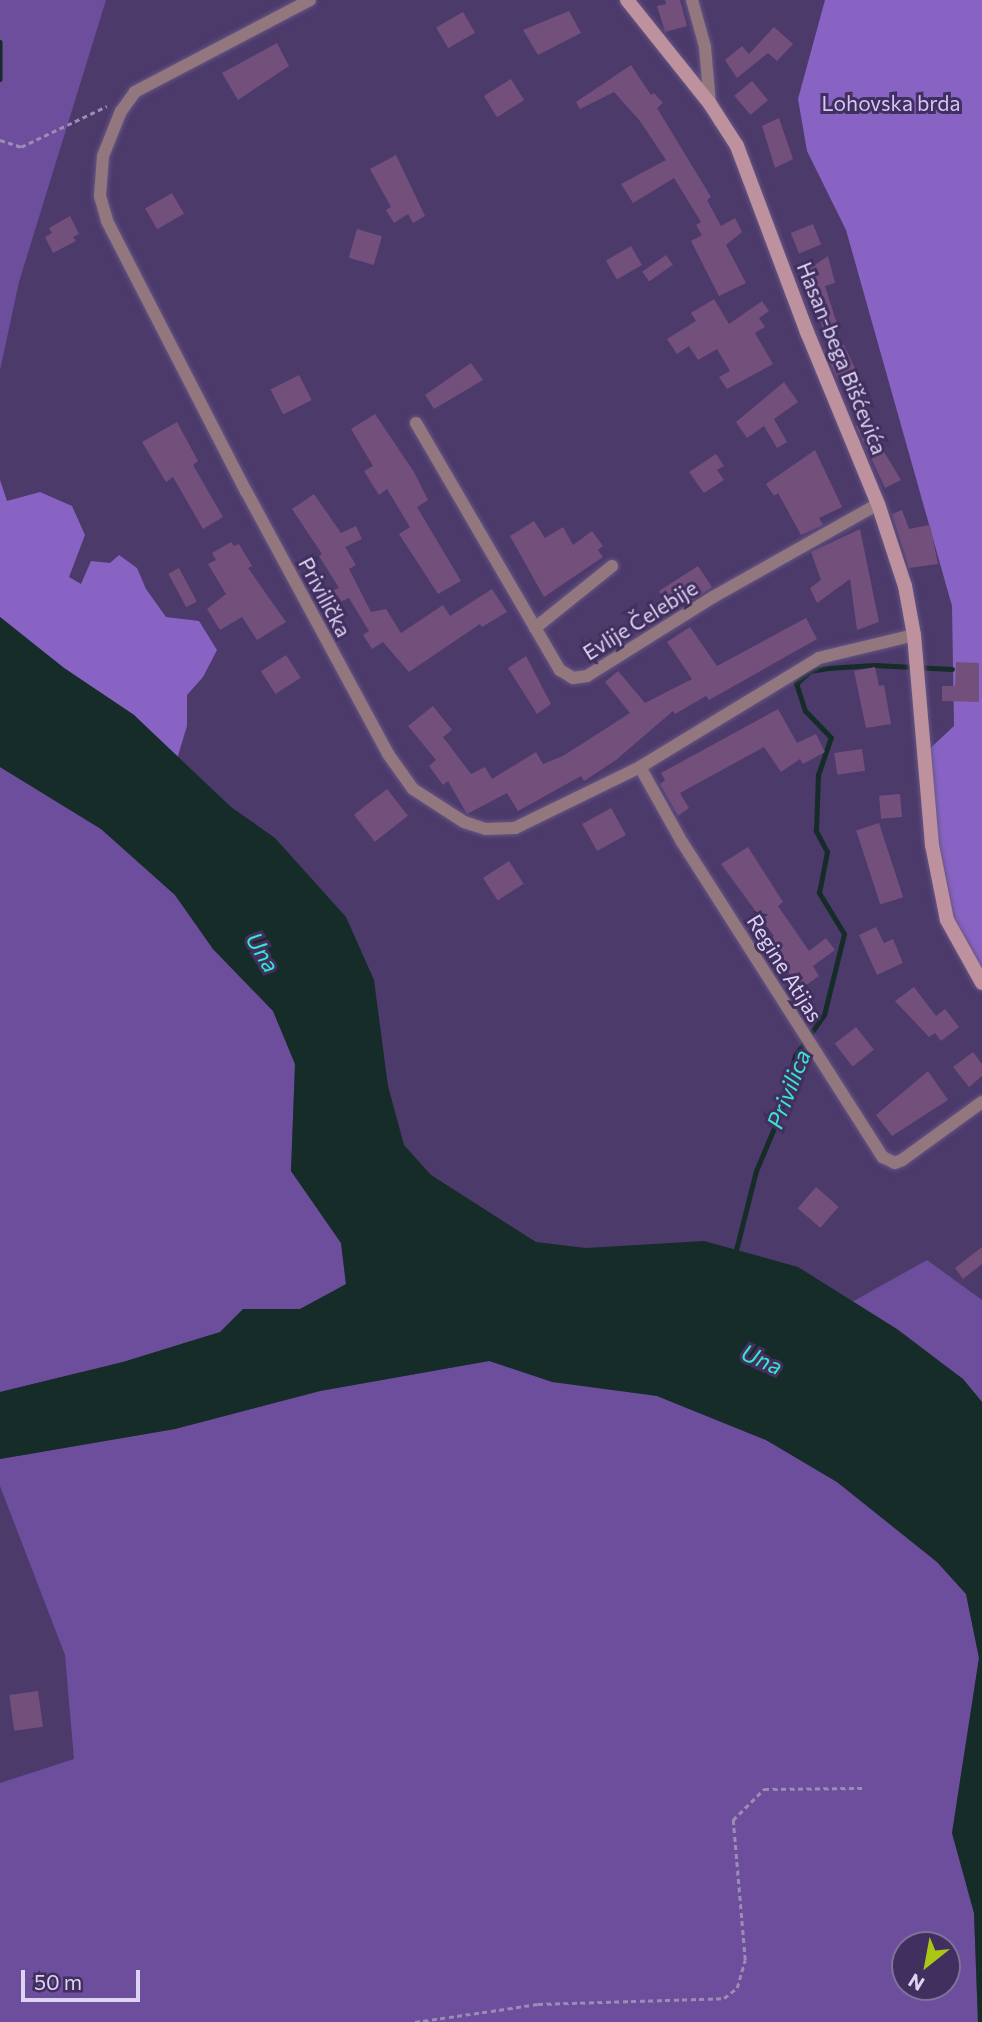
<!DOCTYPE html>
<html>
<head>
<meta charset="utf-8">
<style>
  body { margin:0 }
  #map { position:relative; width:982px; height:2022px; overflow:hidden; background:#4c3a6b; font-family:Commissioner,sans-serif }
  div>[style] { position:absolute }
  .green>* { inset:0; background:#6c4e9c }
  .forest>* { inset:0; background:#8863c4 }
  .water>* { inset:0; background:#162c28 }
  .stream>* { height:4.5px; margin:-2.25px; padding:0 2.25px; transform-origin:2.25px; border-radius:2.25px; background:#162c28 }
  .building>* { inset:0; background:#734f7c; transform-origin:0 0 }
  .path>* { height:2.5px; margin-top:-1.25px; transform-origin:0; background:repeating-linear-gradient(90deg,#9a8db3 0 5px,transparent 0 8.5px) }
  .roads { filter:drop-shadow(0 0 2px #665683) drop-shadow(0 0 2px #665683) }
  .street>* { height:12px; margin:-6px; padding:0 6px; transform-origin:6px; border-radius:6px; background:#93777f }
  .secondary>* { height:14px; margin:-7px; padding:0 7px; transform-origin:7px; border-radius:7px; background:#be919e }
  span { translate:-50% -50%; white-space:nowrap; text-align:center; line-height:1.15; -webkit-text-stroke:6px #412f5f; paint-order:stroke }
  .park-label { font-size:21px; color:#d6c6f8 }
  .street-label { font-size:21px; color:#ddd4f1 }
  .water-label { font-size:23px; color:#36e7cc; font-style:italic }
  .north { position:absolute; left:891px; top:1931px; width:70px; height:70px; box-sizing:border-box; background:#412f5f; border:2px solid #7f7199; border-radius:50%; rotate:211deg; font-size:19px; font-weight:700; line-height:28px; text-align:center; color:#ddd4f1 }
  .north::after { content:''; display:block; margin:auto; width:24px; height:32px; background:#abc716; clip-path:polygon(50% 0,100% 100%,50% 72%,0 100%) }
  .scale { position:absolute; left:21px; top:1970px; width:119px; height:32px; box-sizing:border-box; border:4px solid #ddd4f1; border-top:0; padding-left:9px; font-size:21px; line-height:24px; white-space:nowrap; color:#ddd4f1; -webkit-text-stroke:5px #412f5f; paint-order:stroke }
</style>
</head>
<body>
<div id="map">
  <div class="green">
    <i style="clip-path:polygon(0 0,106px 0,19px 282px,0 370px)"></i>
    <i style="clip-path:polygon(0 767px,101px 829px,175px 895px,213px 949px,273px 1011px,295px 1064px,291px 1171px,341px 1243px,346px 1285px,300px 1309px,244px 1309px,221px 1332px,123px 1362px,0 1392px)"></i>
    <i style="clip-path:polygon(927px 1260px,982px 1300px,982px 1402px,963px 1379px,852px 1302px)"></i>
    <i style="clip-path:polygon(evenodd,489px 1361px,657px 1396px,766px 1440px,837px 1482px,937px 1562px,966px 1594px,979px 1658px,952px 1833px,974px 1913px,978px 2022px,0 2022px,0 1783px,74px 1759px,65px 1655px,0 1486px,0 1459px,175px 1429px,320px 1391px,489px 1361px,905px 1945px,947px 1945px,947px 1987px,905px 1987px,905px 1945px)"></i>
  </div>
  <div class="forest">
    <i style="clip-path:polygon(825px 0,982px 0,982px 983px,947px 920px,923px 755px,954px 726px,952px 606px,846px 230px,807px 151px,798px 99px)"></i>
    <i style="clip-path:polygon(0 480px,7px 501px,40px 492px,72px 506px,85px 535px,69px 577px,81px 584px,91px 561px,110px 563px,119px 555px,137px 568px,146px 589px,166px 617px,199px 621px,217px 650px,203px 677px,187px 695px,187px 726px,177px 759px,134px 715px,64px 668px,0 617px)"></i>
  </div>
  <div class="water">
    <i style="clip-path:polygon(0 617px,64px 668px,134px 715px,231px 807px,275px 838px,346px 917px,374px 980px,388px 1086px,404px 1145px,431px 1175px,536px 1242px,586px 1248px,704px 1241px,798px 1267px,897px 1329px,963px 1379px,982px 1402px,982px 2022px,978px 2022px,974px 1913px,952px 1833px,979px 1658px,966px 1594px,937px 1562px,837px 1482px,766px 1440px,657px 1396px,552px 1382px,489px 1361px,320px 1391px,175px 1429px,0 1459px,0 1392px,123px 1362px,220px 1332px,243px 1309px,300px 1309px,346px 1284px,341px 1243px,291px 1171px,295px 1064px,273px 1011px,213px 949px,175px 895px,101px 829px,0 767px)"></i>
  </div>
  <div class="stream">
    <i style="left:0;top:42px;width:37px;rotate:90deg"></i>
    <i style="left:735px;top:1254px;width:86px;rotate:-75.8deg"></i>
    <i style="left:756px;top:1171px;width:62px;rotate:-67.2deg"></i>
    <i style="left:780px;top:1114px;width:60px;rotate:-75.5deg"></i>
    <i style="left:795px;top:1056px;width:50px;rotate:-54.7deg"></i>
    <i style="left:824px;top:1015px;width:83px;rotate:-76.1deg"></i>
    <i style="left:844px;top:934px;width:48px;rotate:-121.4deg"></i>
    <i style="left:819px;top:893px;width:42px;rotate:-79deg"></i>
    <i style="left:827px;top:852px;width:24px;rotate:-118deg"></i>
    <i style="left:816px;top:831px;width:56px;rotate:-88deg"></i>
    <i style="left:818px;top:775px;width:39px;rotate:-71deg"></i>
    <i style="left:831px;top:738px;width:37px;rotate:-134deg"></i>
    <i style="left:805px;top:711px;width:28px;rotate:-108deg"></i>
    <i style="left:796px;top:684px;width:19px;rotate:-43deg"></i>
    <i style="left:810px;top:671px;width:18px;rotate:-9deg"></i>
    <i style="left:828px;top:668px;width:46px;rotate:-3.7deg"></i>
    <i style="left:874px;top:665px;width:78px;rotate:2.9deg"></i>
  </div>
  <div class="building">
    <i style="clip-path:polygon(665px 0,680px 0,687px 26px,665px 32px,657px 6px,666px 4px)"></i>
    <i style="clip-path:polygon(569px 11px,581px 33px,538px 55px,523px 30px)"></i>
    <i style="left:463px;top:12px;width:24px;height:31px;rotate:60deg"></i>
    <i style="clip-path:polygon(774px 27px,793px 44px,777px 61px,768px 53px,737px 78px,725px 60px,742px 46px,749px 54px)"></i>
    <i style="clip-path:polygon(277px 43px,289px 66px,238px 100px,222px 73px)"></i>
    <i style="clip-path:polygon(631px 65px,651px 95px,654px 93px,663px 103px,657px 108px,711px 197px,707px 200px,721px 226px,735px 218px,742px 232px,726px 245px,746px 283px,719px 296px,691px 241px,702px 235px,696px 225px,701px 222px,674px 178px,633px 203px,621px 184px,666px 160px,640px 121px,614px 92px,580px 109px,576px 102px)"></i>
    <i style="left:511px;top:79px;width:25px;height:32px;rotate:58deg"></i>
    <i style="left:752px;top:81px;width:25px;height:23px;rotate:50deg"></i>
    <i style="clip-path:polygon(779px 118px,793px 159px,775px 168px,762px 126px)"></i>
    <i style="clip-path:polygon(396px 155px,425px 216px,413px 223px,408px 214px,394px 223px,386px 210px,391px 207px,370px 169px)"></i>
    <i style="left:172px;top:193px;width:24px;height:31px;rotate:60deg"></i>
    <i style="clip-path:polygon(70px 216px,79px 234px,73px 237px,76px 241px,53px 253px,45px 237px,52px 233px,49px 228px)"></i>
    <i style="left:813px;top:224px;width:22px;height:24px;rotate:68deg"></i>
    <i style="left:357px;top:229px;width:26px;height:30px;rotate:16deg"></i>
    <i style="left:631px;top:246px;width:22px;height:29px;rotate:60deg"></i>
    <i style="left:666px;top:255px;width:12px;height:29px;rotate:55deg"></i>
    <i style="clip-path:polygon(828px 256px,835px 283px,825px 286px,837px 324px,823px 329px,807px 270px)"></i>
    <i style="clip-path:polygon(714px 299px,729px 324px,762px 301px,769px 311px,759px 318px,765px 327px,755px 333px,773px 364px,727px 389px,719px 377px,730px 371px,717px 349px,698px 360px,689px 346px,677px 354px,667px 339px,696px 321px,691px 313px)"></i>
    <i style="left:844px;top:345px;width:29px;height:20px;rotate:65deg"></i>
    <i style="clip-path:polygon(471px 363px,483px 380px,434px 409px,425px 395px)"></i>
    <i style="left:299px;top:375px;width:28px;height:32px;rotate:63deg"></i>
    <i style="clip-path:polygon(784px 382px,798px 402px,774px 419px,787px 442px,777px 448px,764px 426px,747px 438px,736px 422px)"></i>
    <i style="clip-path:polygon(375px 414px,414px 472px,428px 500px,417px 507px,461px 581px,438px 594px,399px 534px,410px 527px,387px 489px,379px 495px,364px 471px,373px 466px,351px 429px)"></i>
    <i style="clip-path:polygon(177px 422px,198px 461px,193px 465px,223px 517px,203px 529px,173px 477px,166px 482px,142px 442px)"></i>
    <i style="clip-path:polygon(866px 422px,901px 480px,885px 488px,856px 426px)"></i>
    <i style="clip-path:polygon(815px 450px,842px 507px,819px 518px,823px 525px,801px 535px,778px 493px,774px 496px,766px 484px)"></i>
    <i style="clip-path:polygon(716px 454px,724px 466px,717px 470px,724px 480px,704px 493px,689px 472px)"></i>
    <i style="clip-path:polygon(314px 494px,341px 533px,356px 526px,362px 539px,345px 547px,356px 565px,349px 569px,371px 612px,386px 609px,401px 633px,443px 605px,450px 616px,492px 589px,507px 612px,482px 627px,480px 624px,409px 672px,383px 642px,372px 649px,363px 635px,369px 631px,349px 598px,337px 603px,331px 591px,339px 588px,319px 556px,322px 554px,292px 509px)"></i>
    <i style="clip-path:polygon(902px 510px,909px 529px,930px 525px,938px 564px,909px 568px,892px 514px)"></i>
    <i style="clip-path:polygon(534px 521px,545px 538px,563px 527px,573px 545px,592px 531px,603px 546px,598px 550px,603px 557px,544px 597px,510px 536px)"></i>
    <i style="clip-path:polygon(860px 529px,879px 622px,857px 630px,850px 579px,817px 603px,810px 588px,821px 580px,811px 552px)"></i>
    <i style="clip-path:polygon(231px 542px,234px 546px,239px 544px,252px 566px,248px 568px,286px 622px,257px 640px,242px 617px,220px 630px,207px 609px,226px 594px,208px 564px,216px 560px,212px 553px)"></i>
    <i style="clip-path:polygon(698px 566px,712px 587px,689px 602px,683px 593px,667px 604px,659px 591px)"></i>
    <i style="left:179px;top:568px;width:38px;height:12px;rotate:62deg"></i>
    <i style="clip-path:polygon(806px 618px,817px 639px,709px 700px,706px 696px,675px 714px,673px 711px,616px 760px,584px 781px,581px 776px,518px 811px,507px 793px,467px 814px,448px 781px,443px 785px,429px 766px,436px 760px,408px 726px,433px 706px,452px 730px,443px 737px,471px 774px,485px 767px,492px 779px,536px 752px,543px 764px,563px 756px,630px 713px,605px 682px,618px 671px,645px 703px,692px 679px,667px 642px,690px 627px,717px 666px)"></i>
    <i style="left:286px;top:655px;width:27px;height:30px;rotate:57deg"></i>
    <i style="clip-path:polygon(526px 656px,551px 704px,537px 714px,508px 668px)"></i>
    <i style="clip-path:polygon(956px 662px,979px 663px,979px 702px,942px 701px,942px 686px,955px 686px)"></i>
    <i style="clip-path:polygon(875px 667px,879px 686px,884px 685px,891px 724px,866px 728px,854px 671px)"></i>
    <i style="clip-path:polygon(778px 709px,797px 743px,816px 734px,825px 752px,803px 764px,800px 759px,781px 772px,764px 747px,680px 793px,689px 808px,678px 816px,660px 784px,665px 780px,661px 773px)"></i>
    <i style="left:862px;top:749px;width:22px;height:28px;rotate:82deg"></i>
    <i style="left:387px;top:789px;width:34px;height:42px;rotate:52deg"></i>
    <i style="left:900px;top:794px;width:23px;height:21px;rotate:85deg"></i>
    <i style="left:611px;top:808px;width:31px;height:33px;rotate:61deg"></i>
    <i style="left:879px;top:823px;width:78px;height:24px;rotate:72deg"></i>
    <i style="clip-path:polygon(748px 847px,783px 902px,778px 906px,809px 951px,826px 938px,835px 950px,813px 966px,819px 976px,799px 990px,769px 939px,774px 936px,721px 864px)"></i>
    <i style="left:509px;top:861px;width:27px;height:31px;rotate:57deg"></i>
    <i style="clip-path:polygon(876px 927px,884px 943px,893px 939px,903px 963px,877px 975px,859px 935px)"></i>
    <i style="clip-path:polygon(914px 987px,936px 1016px,945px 1009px,959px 1027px,941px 1041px,935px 1033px,929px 1037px,895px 1001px)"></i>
    <i style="left:856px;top:1027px;width:29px;height:27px;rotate:52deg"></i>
    <i style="clip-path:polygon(973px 1052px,982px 1064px,982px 1076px,969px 1087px,953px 1067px)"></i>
    <i style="clip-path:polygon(928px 1071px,948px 1100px,892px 1136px,876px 1115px)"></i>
    <i style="left:816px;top:1187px;width:30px;height:28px;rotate:41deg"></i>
    <i style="clip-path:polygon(982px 1247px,982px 1264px,963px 1279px,955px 1268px)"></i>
    <i style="left:38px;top:1691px;width:36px;height:29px;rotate:82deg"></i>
  </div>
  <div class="path">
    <i style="left:0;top:140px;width:22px;rotate:18deg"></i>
    <i style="left:21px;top:147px;width:95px;rotate:-25.5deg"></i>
    <i style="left:415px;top:2022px;width:124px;rotate:-8.3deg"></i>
    <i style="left:538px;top:2004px;width:186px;rotate:-1.8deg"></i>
    <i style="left:724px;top:1998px;width:16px;rotate:-38deg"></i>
    <i style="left:737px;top:1988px;width:29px;rotate:-74deg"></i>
    <i style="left:745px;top:1960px;width:141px;rotate:-94.9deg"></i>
    <i style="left:733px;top:1820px;width:44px;rotate:-45deg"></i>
    <i style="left:764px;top:1789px;width:98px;rotate:-0.6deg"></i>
  </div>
  <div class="roads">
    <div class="street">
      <i style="left:310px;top:0;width:198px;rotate:152.3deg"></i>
      <i style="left:135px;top:92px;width:24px;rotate:126deg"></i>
      <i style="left:121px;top:111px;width:48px;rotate:111.8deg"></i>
      <i style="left:103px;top:156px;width:40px;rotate:94.3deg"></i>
      <i style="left:100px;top:196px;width:26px;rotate:74deg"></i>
      <i style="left:107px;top:221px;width:304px;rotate:62.8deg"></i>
      <i style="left:246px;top:491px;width:299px;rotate:61.6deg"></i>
      <i style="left:388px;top:754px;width:43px;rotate:54.5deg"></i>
      <i style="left:413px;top:789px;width:61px;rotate:32.9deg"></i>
      <i style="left:464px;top:822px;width:23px;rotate:18deg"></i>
      <i style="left:486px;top:829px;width:29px;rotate:-2deg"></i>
      <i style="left:515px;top:828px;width:139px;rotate:-26deg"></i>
      <i style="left:640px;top:767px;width:210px;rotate:-31.3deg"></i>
      <i style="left:819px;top:658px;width:98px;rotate:-13.6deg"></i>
      <i style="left:692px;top:0;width:49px;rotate:74.5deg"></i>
      <i style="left:705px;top:47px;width:57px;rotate:85deg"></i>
      <i style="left:416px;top:423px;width:286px;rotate:59.8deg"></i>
      <i style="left:560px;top:670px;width:15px;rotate:32deg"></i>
      <i style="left:573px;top:678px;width:14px;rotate:-8deg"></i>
      <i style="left:587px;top:676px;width:149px;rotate:-32.1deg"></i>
      <i style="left:713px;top:597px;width:189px;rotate:-29.4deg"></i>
      <i style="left:535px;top:628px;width:99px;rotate:-38.8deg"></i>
      <i style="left:640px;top:767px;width:86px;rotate:60.8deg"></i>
      <i style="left:682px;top:842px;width:374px;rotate:57.5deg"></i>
      <i style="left:883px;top:1157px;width:13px;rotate:27deg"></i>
      <i style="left:895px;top:1163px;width:8px;rotate:-23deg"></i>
      <i style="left:902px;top:1160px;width:99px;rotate:-35.9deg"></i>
    </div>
    <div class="secondary">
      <i style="left:627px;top:0;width:133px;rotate:51.4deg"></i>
      <i style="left:710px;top:104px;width:50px;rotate:57.3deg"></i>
      <i style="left:737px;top:146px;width:199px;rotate:69.4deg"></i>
      <i style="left:807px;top:332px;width:186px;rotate:67.6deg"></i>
      <i style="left:878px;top:504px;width:86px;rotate:71.8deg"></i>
      <i style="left:905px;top:586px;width:50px;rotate:79.6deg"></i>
      <i style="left:914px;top:635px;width:211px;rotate:85.1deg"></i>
      <i style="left:932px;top:845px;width:76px;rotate:78.7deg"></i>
      <i style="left:947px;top:920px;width:72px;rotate:60.9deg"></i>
    </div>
  </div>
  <div class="park-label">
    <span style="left:891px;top:103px">Lohovska brda</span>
  </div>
  <div class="street-label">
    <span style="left:842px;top:358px;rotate:68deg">Hasan-bega Bišćevića</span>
    <span style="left:325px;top:597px;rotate:62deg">Privilička</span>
    <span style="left:640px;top:620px;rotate:-32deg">Evlije Čelebije</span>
    <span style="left:785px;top:968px;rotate:58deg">Regine Atijas</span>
  </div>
  <div class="water-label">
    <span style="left:263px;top:952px;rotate:59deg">Una</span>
    <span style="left:788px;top:1089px;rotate:-69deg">Privilica</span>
    <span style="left:762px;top:1359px;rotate:24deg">Una</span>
  </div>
  <div class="north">N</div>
  <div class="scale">50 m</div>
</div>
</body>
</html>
